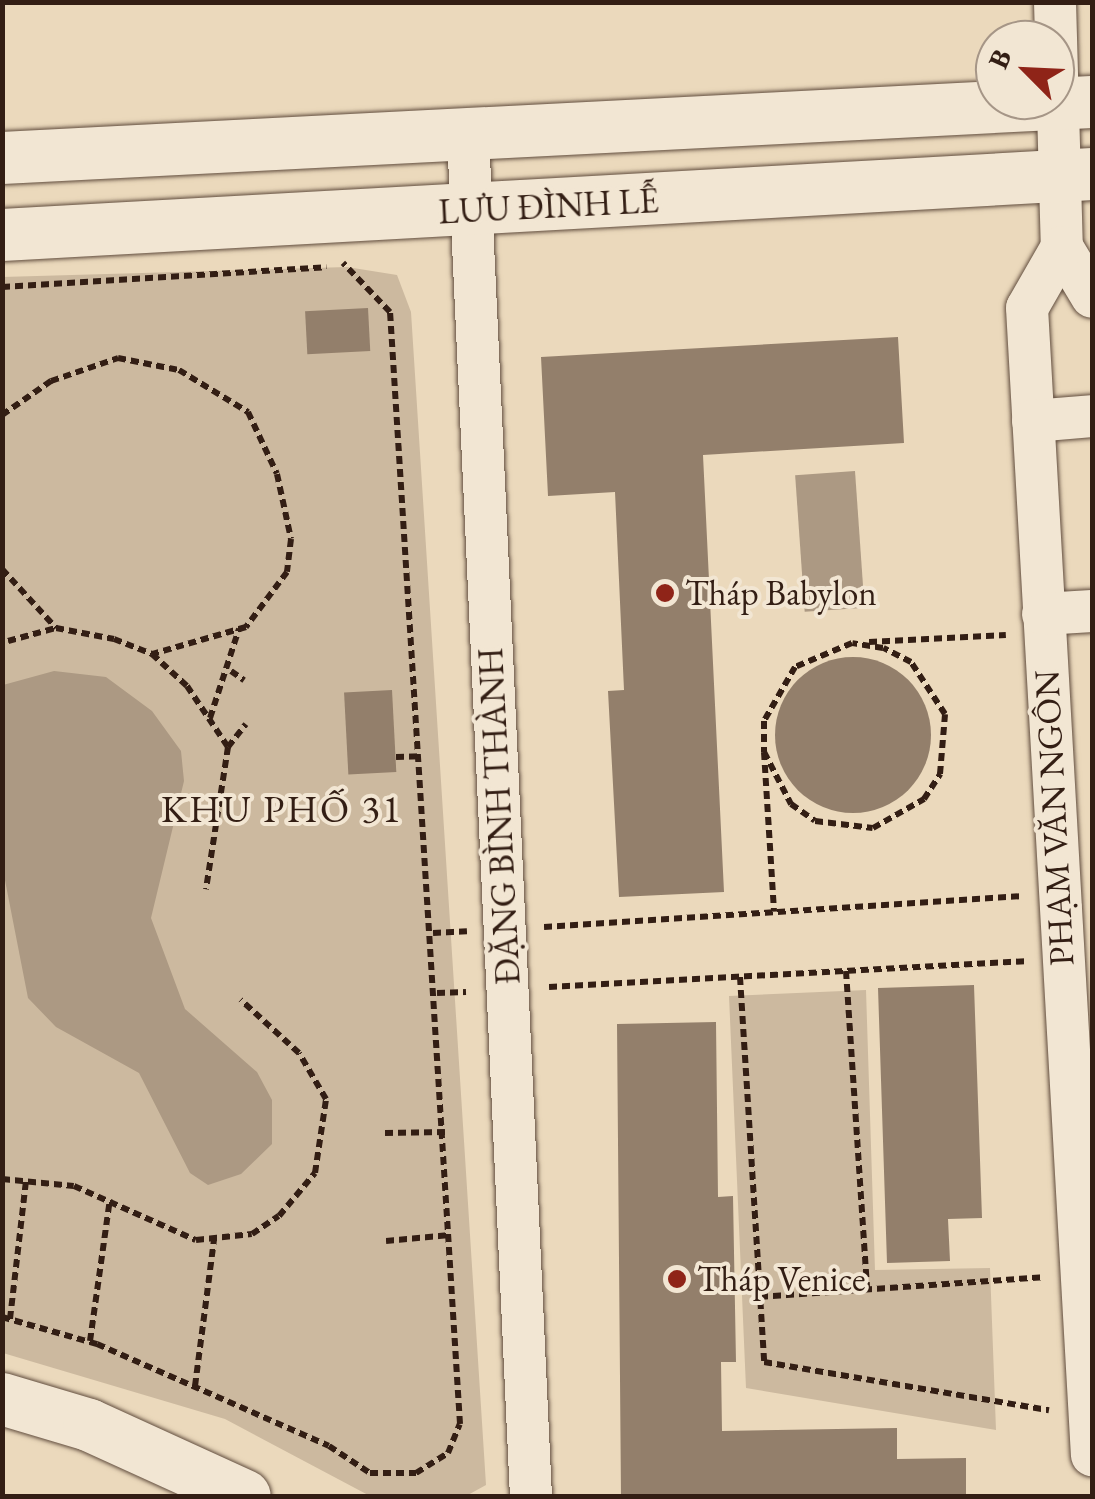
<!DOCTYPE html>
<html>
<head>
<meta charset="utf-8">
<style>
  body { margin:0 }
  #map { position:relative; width:1095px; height:1499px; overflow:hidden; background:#ebd9bc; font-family:"EB Garamond",serif }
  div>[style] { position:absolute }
  .green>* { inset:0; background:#ccb99f }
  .water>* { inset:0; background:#ac9983; transform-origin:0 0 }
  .building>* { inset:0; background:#937f6b; transform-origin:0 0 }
  .round { border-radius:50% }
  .path>* { height:6px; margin-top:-3px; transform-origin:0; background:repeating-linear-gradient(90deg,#331e14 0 8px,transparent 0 13px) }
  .roads { filter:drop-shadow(0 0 2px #614d3e) drop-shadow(0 0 2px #614d3e) }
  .minor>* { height:42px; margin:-21px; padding:0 21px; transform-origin:21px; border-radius:21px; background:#f2e6d3 }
  .tertiary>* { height:52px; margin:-26px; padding:0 26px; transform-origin:26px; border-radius:26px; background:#f2e6d3 }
  .dots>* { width:28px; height:28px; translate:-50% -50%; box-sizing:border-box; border:5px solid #f2e6d3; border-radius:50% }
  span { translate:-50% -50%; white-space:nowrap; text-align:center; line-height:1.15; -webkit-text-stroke:8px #f2e6d3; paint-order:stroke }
  .street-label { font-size:35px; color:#331e14 }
  .poi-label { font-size:35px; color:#331e14 }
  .left { translate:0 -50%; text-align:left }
  .neighbourhood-label { font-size:38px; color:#331e14; letter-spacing:2.5px }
  .frame { position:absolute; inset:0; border:5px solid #331e14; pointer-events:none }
  .north { position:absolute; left:975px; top:20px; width:100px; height:100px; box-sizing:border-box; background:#f2e6d3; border:2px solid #a69687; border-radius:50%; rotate:294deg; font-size:28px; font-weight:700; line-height:40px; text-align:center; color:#331e14 }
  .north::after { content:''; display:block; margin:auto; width:35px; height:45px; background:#8f2418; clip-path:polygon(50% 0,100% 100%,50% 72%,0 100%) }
</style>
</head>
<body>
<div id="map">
  <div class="green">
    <i style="clip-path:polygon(347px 267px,397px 275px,411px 312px,486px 1485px,466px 1496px,370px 1496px,225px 1419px,3px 1353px,2px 277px)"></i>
    <i style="clip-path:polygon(866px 990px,875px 1270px,990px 1268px,996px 1430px,746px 1388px,729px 996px)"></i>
  </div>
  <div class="water">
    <i style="left:855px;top:471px;width:137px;height:60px;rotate:86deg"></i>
    <i style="clip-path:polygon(54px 671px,106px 677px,152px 711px,181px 751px,184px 781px,151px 918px,185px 1009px,257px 1072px,272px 1100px,272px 1144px,241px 1174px,208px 1185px,190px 1173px,139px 1073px,56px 1027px,28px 998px,3px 870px,3px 685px)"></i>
  </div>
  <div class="building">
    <i style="left:368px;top:308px;width:43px;height:63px;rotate:87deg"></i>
    <i style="clip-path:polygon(898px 337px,904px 443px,703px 455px,724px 892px,619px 897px,608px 691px,624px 690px,615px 492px,548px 496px,541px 357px)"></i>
    <i class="round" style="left:775px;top:657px;width:156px;height:156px"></i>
    <i style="left:392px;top:690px;width:82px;height:48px;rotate:87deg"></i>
    <i style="clip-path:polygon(974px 985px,982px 1218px,948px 1219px,950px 1261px,887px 1263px,878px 988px)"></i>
    <i style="clip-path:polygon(716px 1022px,718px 1197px,733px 1196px,736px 1362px,721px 1362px,722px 1431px,897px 1428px,897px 1459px,966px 1458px,966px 1496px,621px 1496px,617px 1024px)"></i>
  </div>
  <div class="path">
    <i style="left:2px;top:287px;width:325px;rotate:-3.5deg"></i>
    <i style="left:2px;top:415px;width:60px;rotate:-34.8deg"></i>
    <i style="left:51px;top:381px;width:71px;rotate:-18.9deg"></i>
    <i style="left:118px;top:358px;width:62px;rotate:11.1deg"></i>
    <i style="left:179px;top:370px;width:81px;rotate:31.3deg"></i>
    <i style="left:248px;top:412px;width:68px;rotate:64.9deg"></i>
    <i style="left:277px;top:474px;width:66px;rotate:77.8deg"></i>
    <i style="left:291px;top:539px;width:33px;rotate:97deg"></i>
    <i style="left:287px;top:572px;width:69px;rotate:126.7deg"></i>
    <i style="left:246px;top:627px;width:98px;rotate:164deg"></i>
    <i style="left:2px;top:569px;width:80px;rotate:47.5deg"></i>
    <i style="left:8px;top:641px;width:50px;rotate:-15.2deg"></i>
    <i style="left:56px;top:628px;width:59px;rotate:10.7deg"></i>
    <i style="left:114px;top:639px;width:41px;rotate:21.5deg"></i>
    <i style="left:152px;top:654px;width:47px;rotate:42.4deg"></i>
    <i style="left:187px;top:686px;width:73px;rotate:56.1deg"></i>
    <i style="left:228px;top:747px;width:144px;rotate:98.8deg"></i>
    <i style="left:869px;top:642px;width:137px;rotate:-2.9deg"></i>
    <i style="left:231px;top:671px;width:16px;rotate:35deg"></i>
    <i style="left:210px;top:718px;width:94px;rotate:-72deg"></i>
    <i style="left:228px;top:747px;width:29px;rotate:-52deg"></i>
    <i style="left:764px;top:752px;width:59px;rotate:62.6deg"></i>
    <i style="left:791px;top:804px;width:29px;rotate:35deg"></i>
    <i style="left:815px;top:821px;width:58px;rotate:6.9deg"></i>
    <i style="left:873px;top:828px;width:59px;rotate:-29.6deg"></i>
    <i style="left:924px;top:799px;width:30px;rotate:-57deg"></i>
    <i style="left:940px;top:774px;width:60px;rotate:-85.2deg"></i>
    <i style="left:945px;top:714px;width:62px;rotate:-123.2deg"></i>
    <i style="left:911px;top:662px;width:31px;rotate:-153deg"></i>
    <i style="left:883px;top:648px;width:31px;rotate:-171deg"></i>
    <i style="left:852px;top:643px;width:62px;rotate:157.2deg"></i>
    <i style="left:795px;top:667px;width:62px;rotate:119.9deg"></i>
    <i style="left:764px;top:721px;width:31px;rotate:90deg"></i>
    <i style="left:764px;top:752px;width:160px;rotate:86.4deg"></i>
    <i style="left:396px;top:757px;width:25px;rotate:-2deg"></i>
    <i style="left:544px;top:927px;width:478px;rotate:-3.7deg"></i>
    <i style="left:433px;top:933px;width:34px;rotate:-3deg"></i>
    <i style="left:846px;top:971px;width:319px;rotate:86.2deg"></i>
    <i style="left:740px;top:977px;width:386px;rotate:86.4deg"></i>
    <i style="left:764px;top:1362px;width:289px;rotate:9.6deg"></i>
    <i style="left:549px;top:987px;width:477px;rotate:-3.1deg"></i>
    <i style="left:437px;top:993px;width:29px;rotate:-2deg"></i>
    <i style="left:385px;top:1133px;width:60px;rotate:-1deg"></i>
    <i style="left:2px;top:1179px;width:72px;rotate:5.6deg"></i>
    <i style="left:74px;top:1186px;width:133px;rotate:23.9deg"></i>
    <i style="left:196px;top:1240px;width:56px;rotate:-6.1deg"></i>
    <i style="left:252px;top:1234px;width:32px;rotate:-34deg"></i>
    <i style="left:279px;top:1216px;width:56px;rotate:-50.1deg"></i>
    <i style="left:315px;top:1173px;width:75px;rotate:-81.5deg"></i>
    <i style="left:326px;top:1099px;width:53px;rotate:-120.4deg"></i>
    <i style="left:299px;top:1053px;width:79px;rotate:-137.6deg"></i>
    <i style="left:386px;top:1241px;width:64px;rotate:-5.4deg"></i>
    <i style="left:760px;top:1297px;width:284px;rotate:-4deg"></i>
    <i style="left:2px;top:1317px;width:99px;rotate:15.9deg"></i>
    <i style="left:97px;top:1344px;width:253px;rotate:23.7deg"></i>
    <i style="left:329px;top:1446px;width:49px;rotate:33.4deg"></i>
    <i style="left:370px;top:1473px;width:46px"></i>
    <i style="left:416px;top:1473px;width:38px;rotate:-32deg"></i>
    <i style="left:448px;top:1453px;width:31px;rotate:-68deg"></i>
    <i style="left:460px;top:1424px;width:1114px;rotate:-93.6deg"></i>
    <i style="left:390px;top:312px;width:68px;rotate:-133.8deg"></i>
    <i style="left:10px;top:1319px;width:139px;rotate:-83.4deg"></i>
    <i style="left:90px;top:1341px;width:143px;rotate:-82deg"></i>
    <i style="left:195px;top:1386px;width:148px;rotate:-82.6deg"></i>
  </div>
  <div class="roads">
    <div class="minor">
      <i style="left:1055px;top:2px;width:245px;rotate:88.4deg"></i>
      <i style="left:1062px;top:247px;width:58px;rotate:59deg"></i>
      <i style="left:468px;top:136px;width:1361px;rotate:87.35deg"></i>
      <i style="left:1062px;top:247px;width:70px;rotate:119.8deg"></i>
      <i style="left:1027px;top:308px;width:1149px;rotate:86.76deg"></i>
      <i style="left:1033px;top:421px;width:59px;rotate:-4.8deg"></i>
      <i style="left:1043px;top:614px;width:49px;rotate:-3.5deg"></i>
    </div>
    <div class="tertiary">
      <i style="left:2px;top:158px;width:1091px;rotate:-2.94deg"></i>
      <i style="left:2px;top:235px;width:1092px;rotate:-3.2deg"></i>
      <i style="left:2px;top:1399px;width:91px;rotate:16.6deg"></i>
      <i style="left:89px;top:1425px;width:171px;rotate:24.5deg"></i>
    </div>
  </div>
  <div class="dots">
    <i style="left:665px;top:593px;background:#8f2418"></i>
    <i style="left:677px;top:1279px;background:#8f2418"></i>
  </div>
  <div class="street-label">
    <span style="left:548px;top:206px;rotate:-3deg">LƯU ĐÌNH LỄ</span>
    <span style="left:499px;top:816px;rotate:-93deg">ĐẶNG BÌNH THÀNH</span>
    <span style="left:1054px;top:818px;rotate:-93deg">PHẠM VĂN NGÔN</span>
  </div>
  <div class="poi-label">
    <span class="left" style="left:685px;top:593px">Tháp Babylon</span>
    <span class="left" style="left:697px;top:1279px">Tháp Venice</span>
  </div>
  <div class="neighbourhood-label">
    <span style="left:282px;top:809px">KHU PHỐ 31</span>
  </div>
  <div class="frame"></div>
  <div class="north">B</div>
</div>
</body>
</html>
